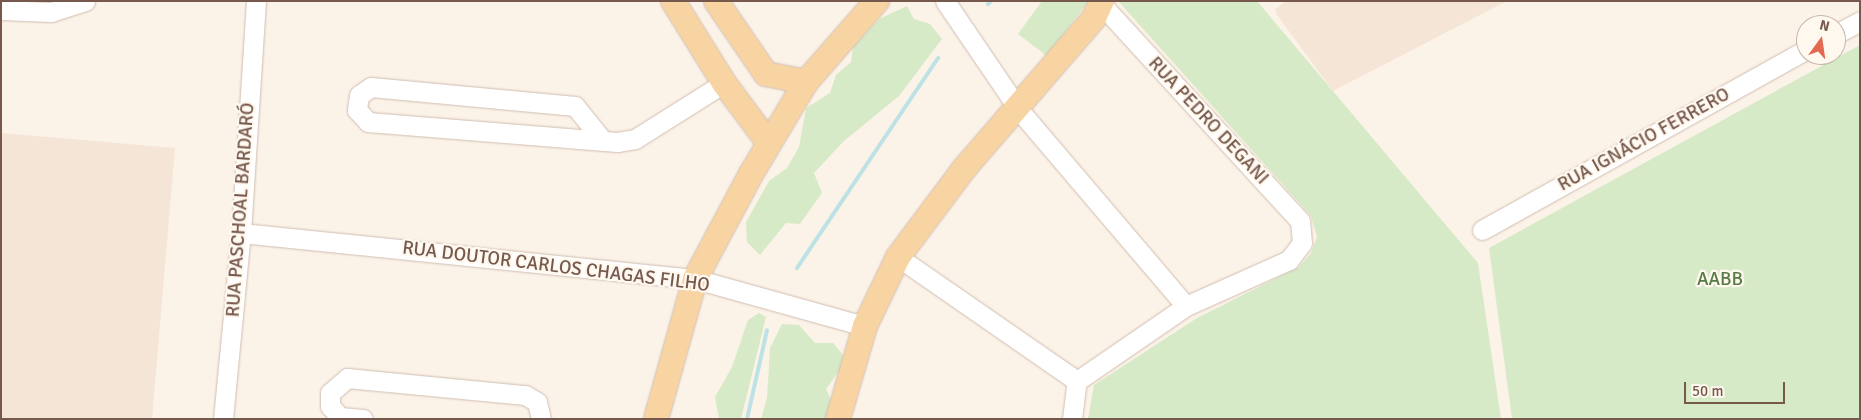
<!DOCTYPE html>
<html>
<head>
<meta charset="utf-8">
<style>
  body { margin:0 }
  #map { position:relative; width:1861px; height:420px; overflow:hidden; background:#fcf3e8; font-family:Signika,sans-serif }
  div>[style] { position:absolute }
  .residential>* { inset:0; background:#f4e5d7 }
  .green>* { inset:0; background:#d7eac7 }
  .stream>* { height:4px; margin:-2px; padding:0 2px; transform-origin:2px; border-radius:2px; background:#bde2e6 }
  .roads { filter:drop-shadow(0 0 1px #d0bdb0) drop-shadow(0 0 1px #d0bdb0) }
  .minor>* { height:19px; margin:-9.5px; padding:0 9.5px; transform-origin:9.5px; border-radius:9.5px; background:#fff }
  .major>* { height:24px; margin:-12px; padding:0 12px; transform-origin:12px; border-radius:12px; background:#f9d4a3 }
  span { translate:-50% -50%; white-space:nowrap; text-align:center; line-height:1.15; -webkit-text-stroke:4.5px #fff8ef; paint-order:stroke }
  .street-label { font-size:19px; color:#76594c }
  .park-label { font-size:19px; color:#577b44 }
  .frame { position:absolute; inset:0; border:2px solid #76594c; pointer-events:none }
  .north { position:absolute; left:1796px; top:15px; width:50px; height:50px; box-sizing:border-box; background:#fff8ef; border:1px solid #c8b8ae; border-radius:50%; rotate:14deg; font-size:14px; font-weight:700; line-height:20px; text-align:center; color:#76594c }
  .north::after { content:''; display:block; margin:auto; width:18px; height:22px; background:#e36a51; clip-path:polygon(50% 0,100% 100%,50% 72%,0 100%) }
  .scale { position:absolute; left:1684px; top:382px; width:101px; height:22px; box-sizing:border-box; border:2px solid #76594c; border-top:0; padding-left:6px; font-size:15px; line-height:18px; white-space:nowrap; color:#76594c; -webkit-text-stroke:4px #fff8ef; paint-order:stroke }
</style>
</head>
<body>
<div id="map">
  <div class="residential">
    <i style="clip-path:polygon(1287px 1px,1507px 1px,1333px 91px,1277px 15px,1275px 9px)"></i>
    <i style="clip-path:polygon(1px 133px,175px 148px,152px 419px,1px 419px)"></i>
  </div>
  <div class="green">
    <i style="clip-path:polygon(1042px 1px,1089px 1px,1047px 56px,1018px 34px)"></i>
    <i style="clip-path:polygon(1118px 1px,1257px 1px,1478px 263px,1501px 419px,1088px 419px,1094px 385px,1197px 318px,1299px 267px,1311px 253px,1317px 237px,1311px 216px)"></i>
    <i style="clip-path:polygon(907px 6px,914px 19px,930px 24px,942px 39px,899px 96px,844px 141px,814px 173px,822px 193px,800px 224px,786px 223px,760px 255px,747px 242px,746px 222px,769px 181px,787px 168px,799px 147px,806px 108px,830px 93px,836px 75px,851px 62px,853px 47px,879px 19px)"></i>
    <i style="clip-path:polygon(1860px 45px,1860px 419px,1512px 419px,1489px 248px)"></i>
    <i style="clip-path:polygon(759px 313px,766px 317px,741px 419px,719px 419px,715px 397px,732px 367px,748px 320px)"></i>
    <i style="clip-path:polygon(782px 324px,799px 325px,815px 343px,833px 343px,847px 360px,826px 389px,833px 404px,826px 419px,761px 419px,767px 398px,770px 348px)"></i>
  </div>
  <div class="stream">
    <i style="left:988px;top:4px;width:4px;rotate:-45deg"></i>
    <i style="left:797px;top:268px;width:253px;rotate:-56.1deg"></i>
    <i style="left:747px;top:419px;width:91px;rotate:-77.3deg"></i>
  </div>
  <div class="roads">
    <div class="minor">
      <i style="left:945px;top:1px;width:132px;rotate:55.8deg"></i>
      <i style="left:1019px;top:110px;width:257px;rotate:49.6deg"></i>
      <i style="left:1px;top:10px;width:50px;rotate:2.3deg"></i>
      <i style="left:51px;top:12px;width:36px;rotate:-18deg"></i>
      <i style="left:1836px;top:34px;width:27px;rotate:-28deg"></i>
      <i style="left:603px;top:141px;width:45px;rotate:-128.7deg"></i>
      <i style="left:575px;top:106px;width:205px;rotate:-174.7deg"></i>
      <i style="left:371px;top:87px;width:14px;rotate:146deg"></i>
      <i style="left:359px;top:95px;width:15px;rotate:98deg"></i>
      <i style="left:357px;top:110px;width:16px;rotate:47deg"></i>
      <i style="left:368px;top:122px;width:250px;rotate:4.6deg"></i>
      <i style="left:617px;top:142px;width:18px;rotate:-9deg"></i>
      <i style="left:635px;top:139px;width:105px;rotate:-32.2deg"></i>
      <i style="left:1482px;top:230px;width:371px;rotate:-29.1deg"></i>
      <i style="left:241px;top:233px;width:456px;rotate:5.8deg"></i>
      <i style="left:695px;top:279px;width:176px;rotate:15.5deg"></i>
      <i style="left:898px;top:257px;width:218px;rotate:34.7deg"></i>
      <i style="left:223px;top:419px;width:187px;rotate:-84.5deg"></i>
      <i style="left:241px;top:233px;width:232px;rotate:-86.3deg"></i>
      <i style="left:363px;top:419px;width:23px;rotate:-175deg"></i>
      <i style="left:340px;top:417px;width:15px;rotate:-132deg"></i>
      <i style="left:330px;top:406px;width:13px;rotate:-90deg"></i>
      <i style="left:330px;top:393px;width:23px;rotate:-41deg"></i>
      <i style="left:347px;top:378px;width:179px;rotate:5.5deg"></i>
      <i style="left:525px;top:395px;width:14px;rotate:30deg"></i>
      <i style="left:537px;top:402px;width:17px;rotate:77deg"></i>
      <i style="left:1072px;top:419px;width:38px;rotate:-83deg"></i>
      <i style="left:1077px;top:381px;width:132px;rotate:-34.5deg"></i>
      <i style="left:1186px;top:306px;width:113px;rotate:-24.1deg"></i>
      <i style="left:1289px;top:260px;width:21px;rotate:-53deg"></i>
      <i style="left:1302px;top:243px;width:22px;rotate:-95deg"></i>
      <i style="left:1300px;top:221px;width:294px;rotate:-132.5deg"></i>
    </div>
    <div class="major">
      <i style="left:673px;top:1px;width:97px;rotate:58.1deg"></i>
      <i style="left:724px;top:83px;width:74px;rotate:53.3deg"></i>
      <i style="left:716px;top:1px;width:88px;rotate:55.6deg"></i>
      <i style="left:766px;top:74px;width:41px;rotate:11.3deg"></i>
      <i style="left:656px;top:419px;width:145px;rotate:-74.4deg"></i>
      <i style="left:695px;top:279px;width:119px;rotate:-61.9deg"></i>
      <i style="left:751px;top:174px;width:107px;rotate:-59.1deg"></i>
      <i style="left:806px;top:82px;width:108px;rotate:-48.8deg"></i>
      <i style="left:838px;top:419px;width:97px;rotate:-73.8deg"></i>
      <i style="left:865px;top:326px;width:76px;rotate:-64.4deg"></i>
      <i style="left:898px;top:257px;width:109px;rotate:-53.2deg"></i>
      <i style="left:963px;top:170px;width:201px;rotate:-49.2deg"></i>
      <i style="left:1094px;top:18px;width:19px;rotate:-65deg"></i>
    </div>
  </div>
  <div class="street-label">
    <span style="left:1208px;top:121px;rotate:47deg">RUA PEDRO DEGANI</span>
    <span style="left:1644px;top:140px;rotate:-29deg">RUA IGNÁCIO FERRERO</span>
    <span style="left:241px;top:210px;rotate:-86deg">RUA PASCHOAL BARDARÓ</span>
    <span style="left:556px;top:267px;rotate:7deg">RUA DOUTOR CARLOS CHAGAS FILHO</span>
  </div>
  <div class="park-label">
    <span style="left:1720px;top:280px">AABB</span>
  </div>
  <div class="frame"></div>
  <div class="north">N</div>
  <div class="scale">50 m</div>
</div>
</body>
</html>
